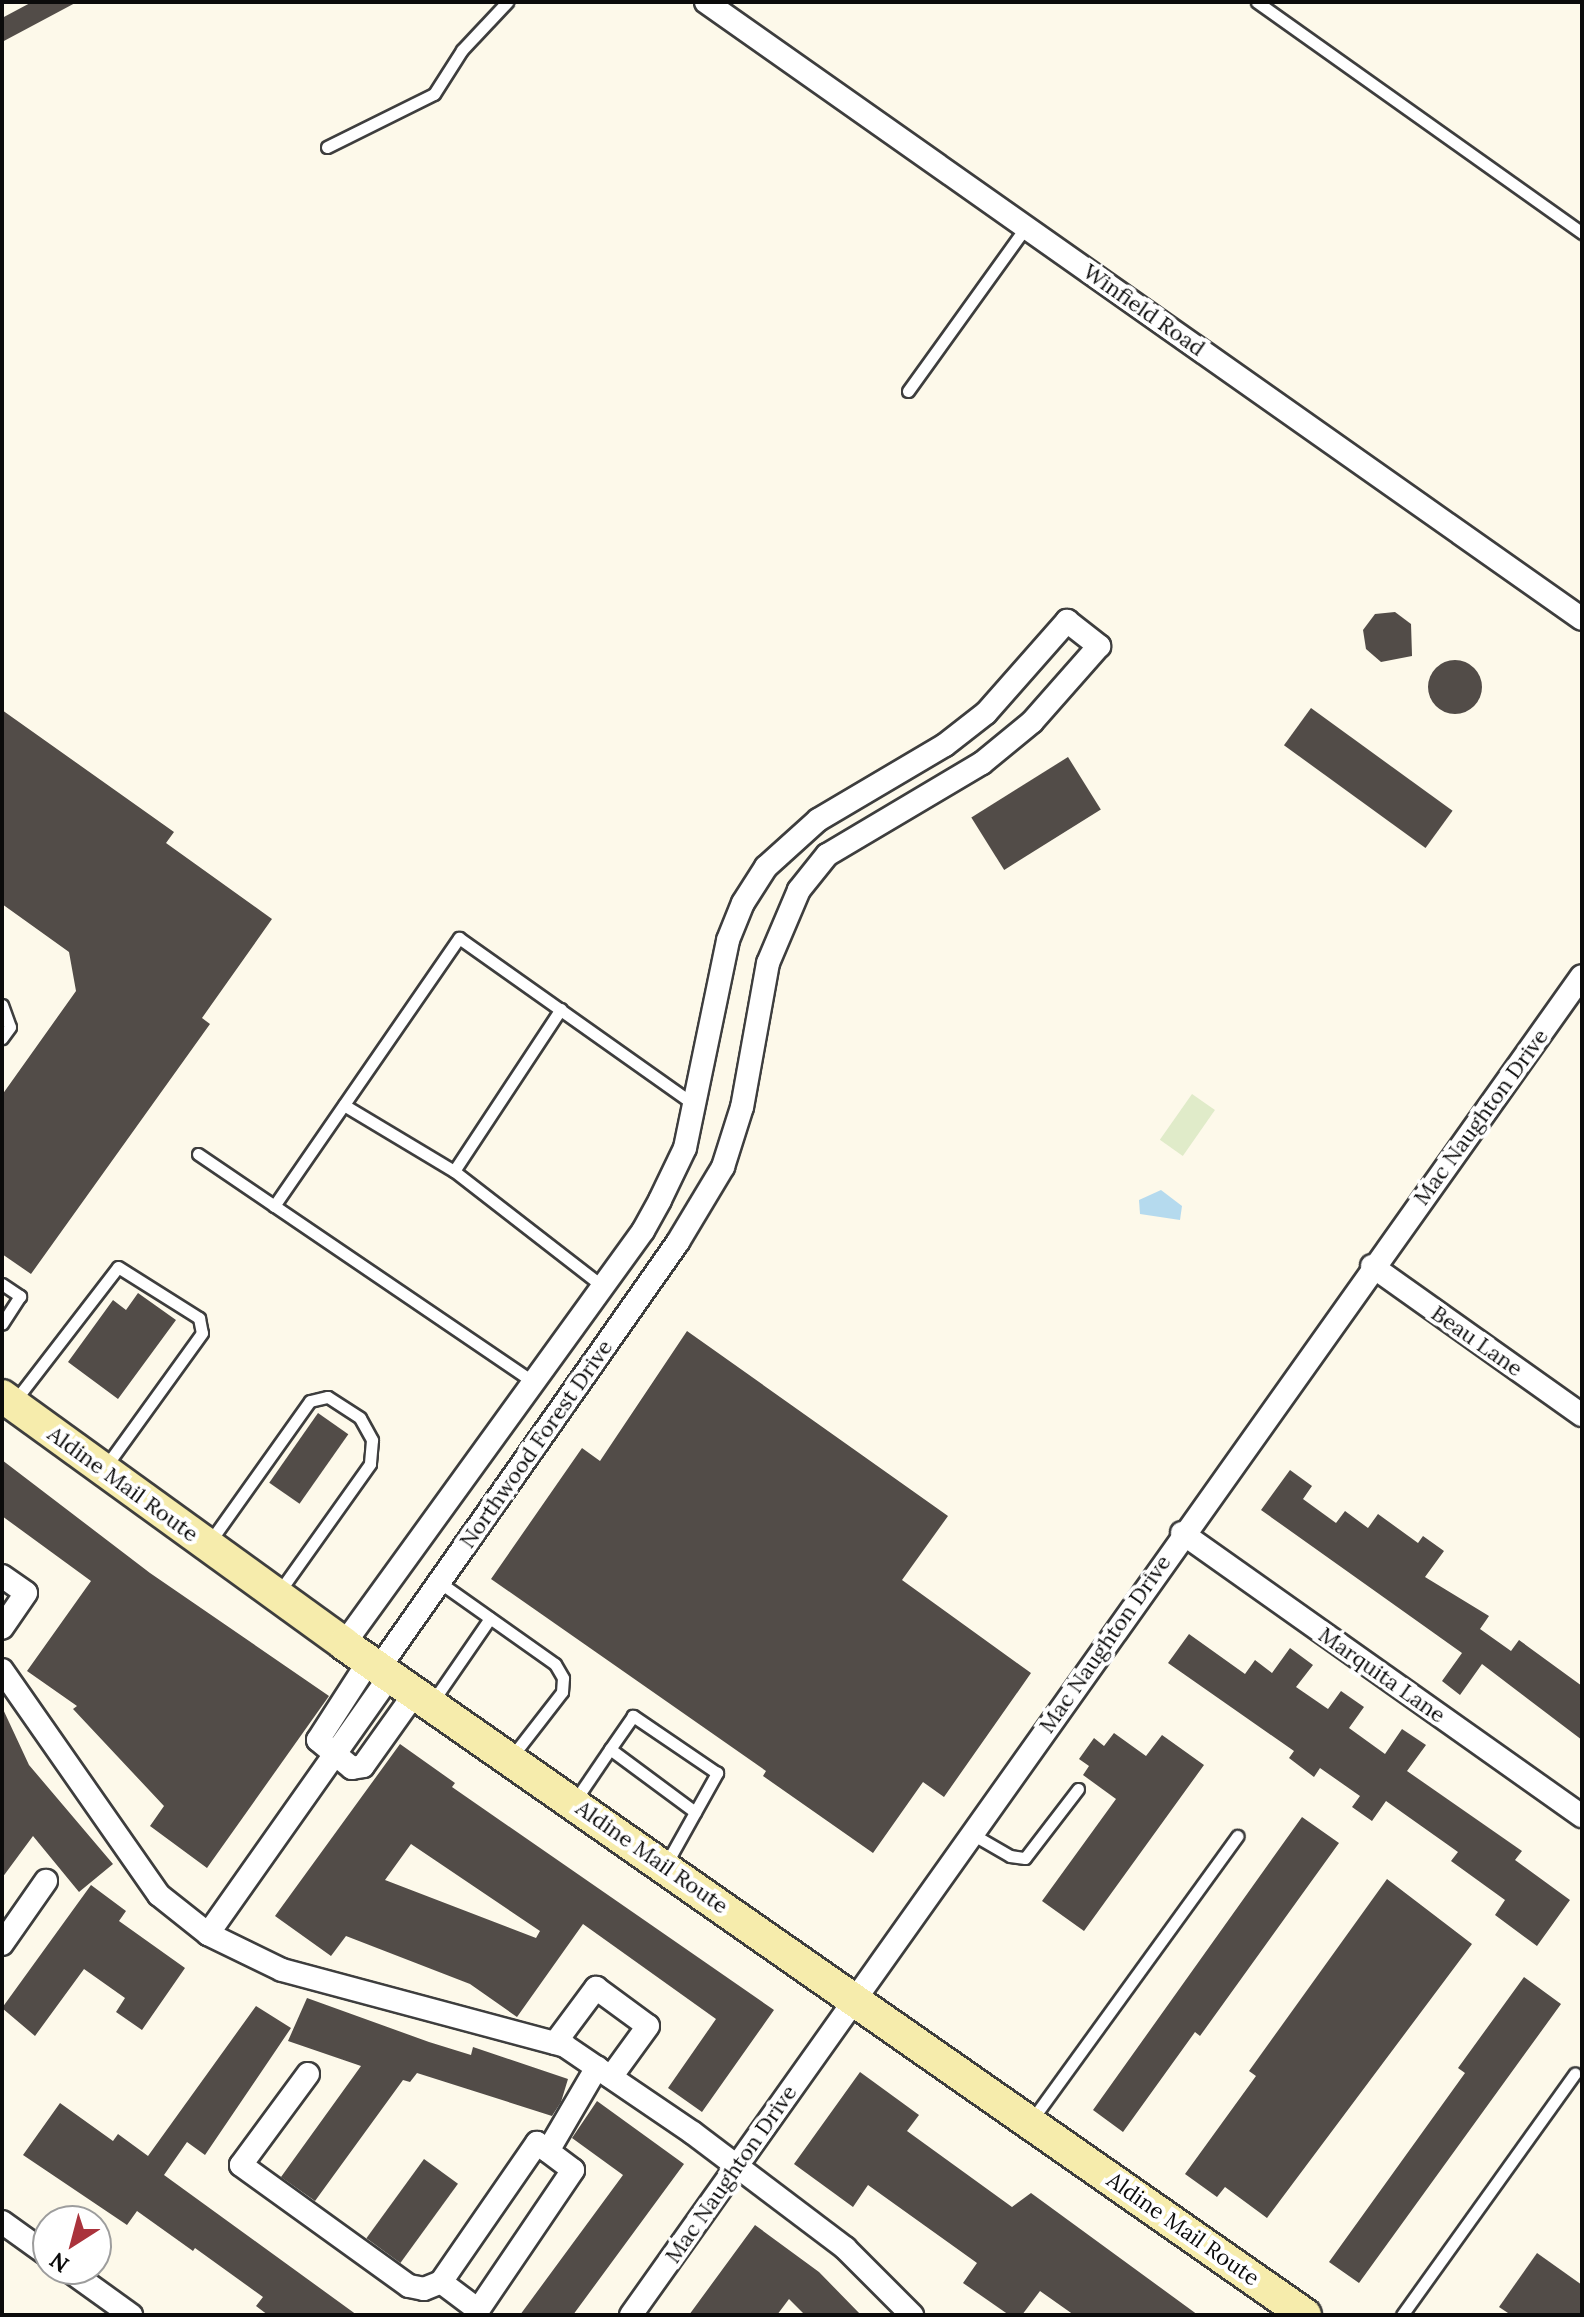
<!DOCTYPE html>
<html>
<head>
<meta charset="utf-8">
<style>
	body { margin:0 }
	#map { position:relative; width:1584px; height:2317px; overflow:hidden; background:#fdf9ea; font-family:Lora,serif }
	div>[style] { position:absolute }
	.pitch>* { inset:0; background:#e0ebc9; transform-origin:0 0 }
	.water>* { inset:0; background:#b5daee }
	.building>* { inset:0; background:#524c48; transform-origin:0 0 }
	.round { border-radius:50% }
	.roads { filter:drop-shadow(2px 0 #3e3e3e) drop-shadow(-2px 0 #3e3e3e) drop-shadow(0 2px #3e3e3e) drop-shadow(0 -2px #3e3e3e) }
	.service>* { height:11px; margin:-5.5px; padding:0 5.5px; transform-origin:5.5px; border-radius:5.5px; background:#fff }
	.minor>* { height:22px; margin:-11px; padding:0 11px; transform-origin:11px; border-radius:11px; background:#fff }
	.secondary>* { height:32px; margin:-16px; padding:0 16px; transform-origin:16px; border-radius:16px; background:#f6ecac }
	span { translate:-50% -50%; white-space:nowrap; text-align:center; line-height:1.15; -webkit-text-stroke:8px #fff; paint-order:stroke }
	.street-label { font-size:22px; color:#0b0b0b }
	.frame { position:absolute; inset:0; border:4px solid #0b0b0b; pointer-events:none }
	.north { position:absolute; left:32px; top:2205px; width:80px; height:80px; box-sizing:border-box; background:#fff; border:2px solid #9d9d9d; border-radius:50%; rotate:216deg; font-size:22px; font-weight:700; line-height:32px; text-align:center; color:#0b0b0b }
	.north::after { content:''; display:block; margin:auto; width:28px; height:36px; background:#aa333c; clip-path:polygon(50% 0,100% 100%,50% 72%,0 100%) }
</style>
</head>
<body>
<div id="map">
	<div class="pitch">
		<i style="left:1192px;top:1094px;width:28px;height:56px;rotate:35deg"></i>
	</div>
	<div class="water">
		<i style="clip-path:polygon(1161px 1190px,1182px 1206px,1180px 1220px,1140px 1214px,1139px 1200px)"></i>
	</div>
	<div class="building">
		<i style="clip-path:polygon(32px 2px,77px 2px,2px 42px,2px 18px)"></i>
		<i style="clip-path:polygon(1395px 612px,1411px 624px,1412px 656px,1381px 662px,1366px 649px,1363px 630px,1375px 614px)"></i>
		<i class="round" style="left:1428px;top:660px;width:54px;height:54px"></i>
		<i style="left:1311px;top:708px;width:175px;height:46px;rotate:36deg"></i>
		<i style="clip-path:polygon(2px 710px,174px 832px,166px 843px,272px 919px,202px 1018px,210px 1024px,31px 1274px,2px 1254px,2px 1095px,76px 991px,69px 952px,2px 904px)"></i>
		<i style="left:1068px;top:757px;width:62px;height:114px;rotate:58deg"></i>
		<i style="clip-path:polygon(138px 1293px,176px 1320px,118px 1399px,68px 1362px,113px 1300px,126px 1310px)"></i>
		<i style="clip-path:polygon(687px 1331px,948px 1516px,902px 1580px,1031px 1673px,944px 1797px,923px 1782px,873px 1853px,763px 1776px,766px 1771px,491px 1579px,582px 1448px,600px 1461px)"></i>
		<i style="left:318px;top:1413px;width:37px;height:85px;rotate:35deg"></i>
		<i style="clip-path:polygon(2px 1460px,150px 1573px,329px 1696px,207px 1868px,150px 1826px,164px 1806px,73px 1709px,77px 1706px,27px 1671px,91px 1581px,2px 1516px)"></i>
		<i style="clip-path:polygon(1290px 1470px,1312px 1486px,1303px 1499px,1336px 1523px,1345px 1511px,1368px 1528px,1378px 1514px,1418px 1543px,1423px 1536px,1444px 1551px,1425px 1577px,1489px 1616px,1480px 1629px,1511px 1651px,1519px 1640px,1582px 1686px,1582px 1740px,1482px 1664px,1460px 1695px,1442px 1681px,1462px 1653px,1261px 1510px)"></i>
		<i style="clip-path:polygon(1189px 1634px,1245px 1674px,1255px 1660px,1272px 1673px,1290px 1648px,1313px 1665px,1296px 1687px,1328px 1709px,1341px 1691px,1364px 1707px,1349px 1728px,1385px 1754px,1402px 1729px,1426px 1745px,1407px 1771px,1522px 1851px,1515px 1860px,1570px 1900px,1537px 1946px,1495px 1915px,1505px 1900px,1451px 1861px,1458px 1852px,1386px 1801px,1372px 1821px,1352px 1807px,1360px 1796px,1320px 1768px,1314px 1777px,1289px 1758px,1294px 1751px,1168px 1663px)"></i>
		<i style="clip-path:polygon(2px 1707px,29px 1765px,113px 1864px,79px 1892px,33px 1836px,2px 1878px)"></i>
		<i style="clip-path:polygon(1114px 1733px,1146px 1756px,1162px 1735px,1204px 1765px,1084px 1931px,1042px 1901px,1116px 1799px,1083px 1775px,1089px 1766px,1079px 1759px,1094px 1738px,1104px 1746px)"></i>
		<i style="clip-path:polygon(evenodd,400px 1744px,455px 1783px,452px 1787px,774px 2010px,702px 2112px,668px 2088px,716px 2019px,583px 1924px,517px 2017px,470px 1984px,346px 1936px,331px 1956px,275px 1916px,400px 1744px,411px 1844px,540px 1931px,536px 1938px,385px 1880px,411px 1844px)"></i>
		<i style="clip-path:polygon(1302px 1817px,1339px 1843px,1200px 2036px,1195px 2032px,1123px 2132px,1093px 2110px)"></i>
		<i style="clip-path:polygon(1387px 1879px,1472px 1944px,1267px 2218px,1225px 2187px,1217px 2197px,1185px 2174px,1256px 2076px,1249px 2071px)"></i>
		<i style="clip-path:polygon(91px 1885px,126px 1911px,119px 1921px,185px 1968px,142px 2030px,116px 2012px,125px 1998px,84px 1969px,35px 2036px,2px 2008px)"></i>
		<i style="clip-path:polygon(1524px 1977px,1561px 2004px,1359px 2283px,1329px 2262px,1465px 2073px,1458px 2068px)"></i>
		<i style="clip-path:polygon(307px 1998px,429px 2042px,471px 2055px,473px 2047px,568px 2079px,561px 2102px,552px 2116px,417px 2073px,410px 2082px,403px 2080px,315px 2201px,281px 2177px,361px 2066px,288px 2041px)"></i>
		<i style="clip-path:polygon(256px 2006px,291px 2028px,205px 2155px,187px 2142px,164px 2175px,357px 2315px,268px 2315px,256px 2306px,263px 2297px,195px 2248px,193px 2251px,137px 2211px,127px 2225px,23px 2155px,60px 2103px,113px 2141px,118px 2134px,148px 2156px)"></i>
		<i style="clip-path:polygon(860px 2072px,919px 2115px,907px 2131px,1012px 2207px,1031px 2193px,1198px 2315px,1074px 2315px,1040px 2291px,1022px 2315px,1009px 2315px,963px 2283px,977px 2263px,868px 2185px,853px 2207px,794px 2164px)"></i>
		<i style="clip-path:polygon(597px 2101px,684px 2164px,573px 2315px,520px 2315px,623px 2175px,572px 2138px)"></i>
		<i style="left:424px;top:2159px;width:42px;height:98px;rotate:36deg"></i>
		<i style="clip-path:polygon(755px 2225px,819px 2272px,861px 2315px,805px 2315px,789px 2299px,777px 2315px,689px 2315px)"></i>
		<i style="clip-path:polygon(1537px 2253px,1582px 2285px,1582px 2315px,1511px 2315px,1499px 2307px)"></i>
	</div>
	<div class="roads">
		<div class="service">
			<i style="left:1257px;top:2px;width:399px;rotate:35.4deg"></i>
			<i style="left:327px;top:147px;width:119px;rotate:-26.4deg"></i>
			<i style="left:434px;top:94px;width:52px;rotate:-57.5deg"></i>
			<i style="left:462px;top:50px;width:66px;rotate:-46.8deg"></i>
			<i style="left:908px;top:391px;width:202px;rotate:-54.3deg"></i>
			<i style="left:2px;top:1005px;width:23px;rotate:70deg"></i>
			<i style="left:10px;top:1027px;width:14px;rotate:126deg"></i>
			<i style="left:344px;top:1105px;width:128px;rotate:31deg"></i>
			<i style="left:454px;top:1171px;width:187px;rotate:37.8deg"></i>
			<i style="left:198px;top:1154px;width:404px;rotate:34.2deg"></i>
			<i style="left:454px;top:1171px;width:194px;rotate:-56.6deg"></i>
			<i style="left:274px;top:1206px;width:326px;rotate:-55.4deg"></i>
			<i style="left:459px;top:938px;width:289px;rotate:35.3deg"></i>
			<i style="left:2px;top:1284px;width:22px;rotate:34deg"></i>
			<i style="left:20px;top:1296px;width:33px;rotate:123deg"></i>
			<i style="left:14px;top:1402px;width:170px;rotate:-52.4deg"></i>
			<i style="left:118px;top:1267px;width:96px;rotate:32.2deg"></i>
			<i style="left:199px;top:1318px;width:15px;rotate:79deg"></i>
			<i style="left:202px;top:1333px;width:164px;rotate:125.8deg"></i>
			<i style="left:209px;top:1543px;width:174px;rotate:-54.6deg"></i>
			<i style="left:310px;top:1401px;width:18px;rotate:-13deg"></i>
			<i style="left:328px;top:1397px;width:38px;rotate:33deg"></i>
			<i style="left:360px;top:1418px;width:25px;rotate:61deg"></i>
			<i style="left:372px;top:1440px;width:24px;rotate:95deg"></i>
			<i style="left:370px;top:1464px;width:157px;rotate:125.4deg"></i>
			<i style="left:439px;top:1582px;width:142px;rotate:35.3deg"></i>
			<i style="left:555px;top:1664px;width:16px;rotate:60deg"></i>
			<i style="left:563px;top:1678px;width:14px;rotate:94deg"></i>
			<i style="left:562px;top:1692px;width:85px;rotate:127.8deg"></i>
			<i style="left:431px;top:1704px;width:104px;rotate:-55.5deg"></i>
			<i style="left:574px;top:1802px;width:64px;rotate:-55.8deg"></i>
			<i style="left:972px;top:1834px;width:44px;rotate:30.1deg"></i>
			<i style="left:1010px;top:1856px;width:15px;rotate:8deg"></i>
			<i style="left:1025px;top:1858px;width:87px;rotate:-52.5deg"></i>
			<i style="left:665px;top:1866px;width:107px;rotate:-60.8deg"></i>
			<i style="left:717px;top:1773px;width:102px;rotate:-145.8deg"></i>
			<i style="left:633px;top:1716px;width:40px;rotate:124.9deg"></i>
			<i style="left:610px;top:1749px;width:106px;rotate:36.5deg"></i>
			<i style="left:1031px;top:2121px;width:352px;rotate:-54.1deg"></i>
			<i style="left:1402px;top:2315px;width:297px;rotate:-54.4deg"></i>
		</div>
		<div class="minor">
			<i style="left:706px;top:2px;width:1071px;rotate:35.16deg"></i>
			<i style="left:1372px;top:1266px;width:257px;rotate:35.4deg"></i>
			<i style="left:1182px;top:1533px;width:490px;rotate:35.3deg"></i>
			<i style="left:2px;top:1576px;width:29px;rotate:35deg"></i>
			<i style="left:26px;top:1593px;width:42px;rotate:124.4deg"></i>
			<i style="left:344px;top:1644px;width:510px;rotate:-54.1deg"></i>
			<i style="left:643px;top:1231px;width:35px;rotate:-61deg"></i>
			<i style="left:660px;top:1200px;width:58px;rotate:-64.3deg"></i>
			<i style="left:685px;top:1148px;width:212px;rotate:-78.3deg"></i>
			<i style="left:728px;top:940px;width:40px;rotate:-68deg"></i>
			<i style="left:743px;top:903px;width:43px;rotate:-57.4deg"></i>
			<i style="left:766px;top:867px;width:70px;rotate:-42.1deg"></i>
			<i style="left:818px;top:820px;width:147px;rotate:-30.6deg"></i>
			<i style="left:945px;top:745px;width:52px;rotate:-38deg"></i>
			<i style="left:986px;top:713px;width:123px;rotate:-48.6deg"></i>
			<i style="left:1067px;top:621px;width:41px;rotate:38deg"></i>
			<i style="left:1099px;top:646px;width:101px;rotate:131.4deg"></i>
			<i style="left:1032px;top:722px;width:65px;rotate:140.6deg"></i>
			<i style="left:982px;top:763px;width:180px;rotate:149.3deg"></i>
			<i style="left:827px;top:855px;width:45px;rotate:128.7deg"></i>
			<i style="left:799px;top:890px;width:79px;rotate:113deg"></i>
			<i style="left:768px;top:963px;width:146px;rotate:100.2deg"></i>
			<i style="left:742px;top:1107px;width:63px;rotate:107.6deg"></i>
			<i style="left:723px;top:1167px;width:87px;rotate:121deg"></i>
			<i style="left:678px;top:1242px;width:520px;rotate:125.06deg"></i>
			<i style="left:369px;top:1661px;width:94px;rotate:122.8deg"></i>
			<i style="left:318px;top:1740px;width:44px;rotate:39.5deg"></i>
			<i style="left:352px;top:1768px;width:11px;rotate:-10deg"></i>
			<i style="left:363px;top:1766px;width:90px;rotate:-54.5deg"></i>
			<i style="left:2px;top:1670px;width:274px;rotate:55.1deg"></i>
			<i style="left:159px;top:1895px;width:63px;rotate:38.5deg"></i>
			<i style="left:208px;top:1934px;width:82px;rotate:25.9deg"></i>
			<i style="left:282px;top:1970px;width:293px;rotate:15deg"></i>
			<i style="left:565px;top:2046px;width:155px;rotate:34.2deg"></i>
			<i style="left:693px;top:2133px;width:191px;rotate:37.1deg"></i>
			<i style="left:845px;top:2248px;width:95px;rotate:45deg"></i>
			<i style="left:208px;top:1934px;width:316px;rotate:-54.8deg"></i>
			<i style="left:2px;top:1944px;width:77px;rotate:-55.1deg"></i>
			<i style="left:555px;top:2043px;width:69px;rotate:-53.3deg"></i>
			<i style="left:596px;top:1988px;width:64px;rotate:36.2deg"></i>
			<i style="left:648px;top:2026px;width:63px;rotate:126deg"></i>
			<i style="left:308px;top:2074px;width:113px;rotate:126.4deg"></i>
			<i style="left:241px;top:2165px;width:207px;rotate:35.8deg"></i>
			<i style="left:409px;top:2286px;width:15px;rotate:11deg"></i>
			<i style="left:424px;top:2289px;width:18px;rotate:-22deg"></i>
			<i style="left:441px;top:2282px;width:169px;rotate:-55.4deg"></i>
			<i style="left:537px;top:2143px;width:45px;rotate:36.9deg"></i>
			<i style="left:573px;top:2170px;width:175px;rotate:124.1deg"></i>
			<i style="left:548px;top:2151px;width:97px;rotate:-59.7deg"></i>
			<i style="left:2px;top:2222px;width:57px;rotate:35.7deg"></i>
			<i style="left:67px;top:2269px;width:79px;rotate:35.7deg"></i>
			<i style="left:441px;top:2282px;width:45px;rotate:36.9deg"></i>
			<i style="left:631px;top:2315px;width:1642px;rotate:-54.62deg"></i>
		</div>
		<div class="secondary">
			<i style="left:2px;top:1396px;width:422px;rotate:35.9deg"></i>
			<i style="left:344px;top:1644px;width:1172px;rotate:34.92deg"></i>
		</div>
	</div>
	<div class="street-label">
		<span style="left:1144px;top:310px;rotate:35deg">Winfield Road</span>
		<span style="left:1481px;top:1117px;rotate:-54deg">Mac Naughton Drive</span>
		<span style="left:1477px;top:1341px;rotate:35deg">Beau Lane</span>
		<span style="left:536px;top:1444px;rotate:-55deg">Northwood Forest Drive</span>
		<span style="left:123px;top:1484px;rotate:36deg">Aldine Mail Route</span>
		<span style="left:1105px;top:1644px;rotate:-55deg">Mac Naughton Drive</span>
		<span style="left:1382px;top:1675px;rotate:35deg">Marquita Lane</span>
		<span style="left:652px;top:1857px;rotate:35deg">Aldine Mail Route</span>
		<span style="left:731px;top:2174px;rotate:-55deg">Mac Naughton Drive</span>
		<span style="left:1183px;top:2229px;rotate:35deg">Aldine Mail Route</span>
	</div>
	<div class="frame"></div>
	<div class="north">N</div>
</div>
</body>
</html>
